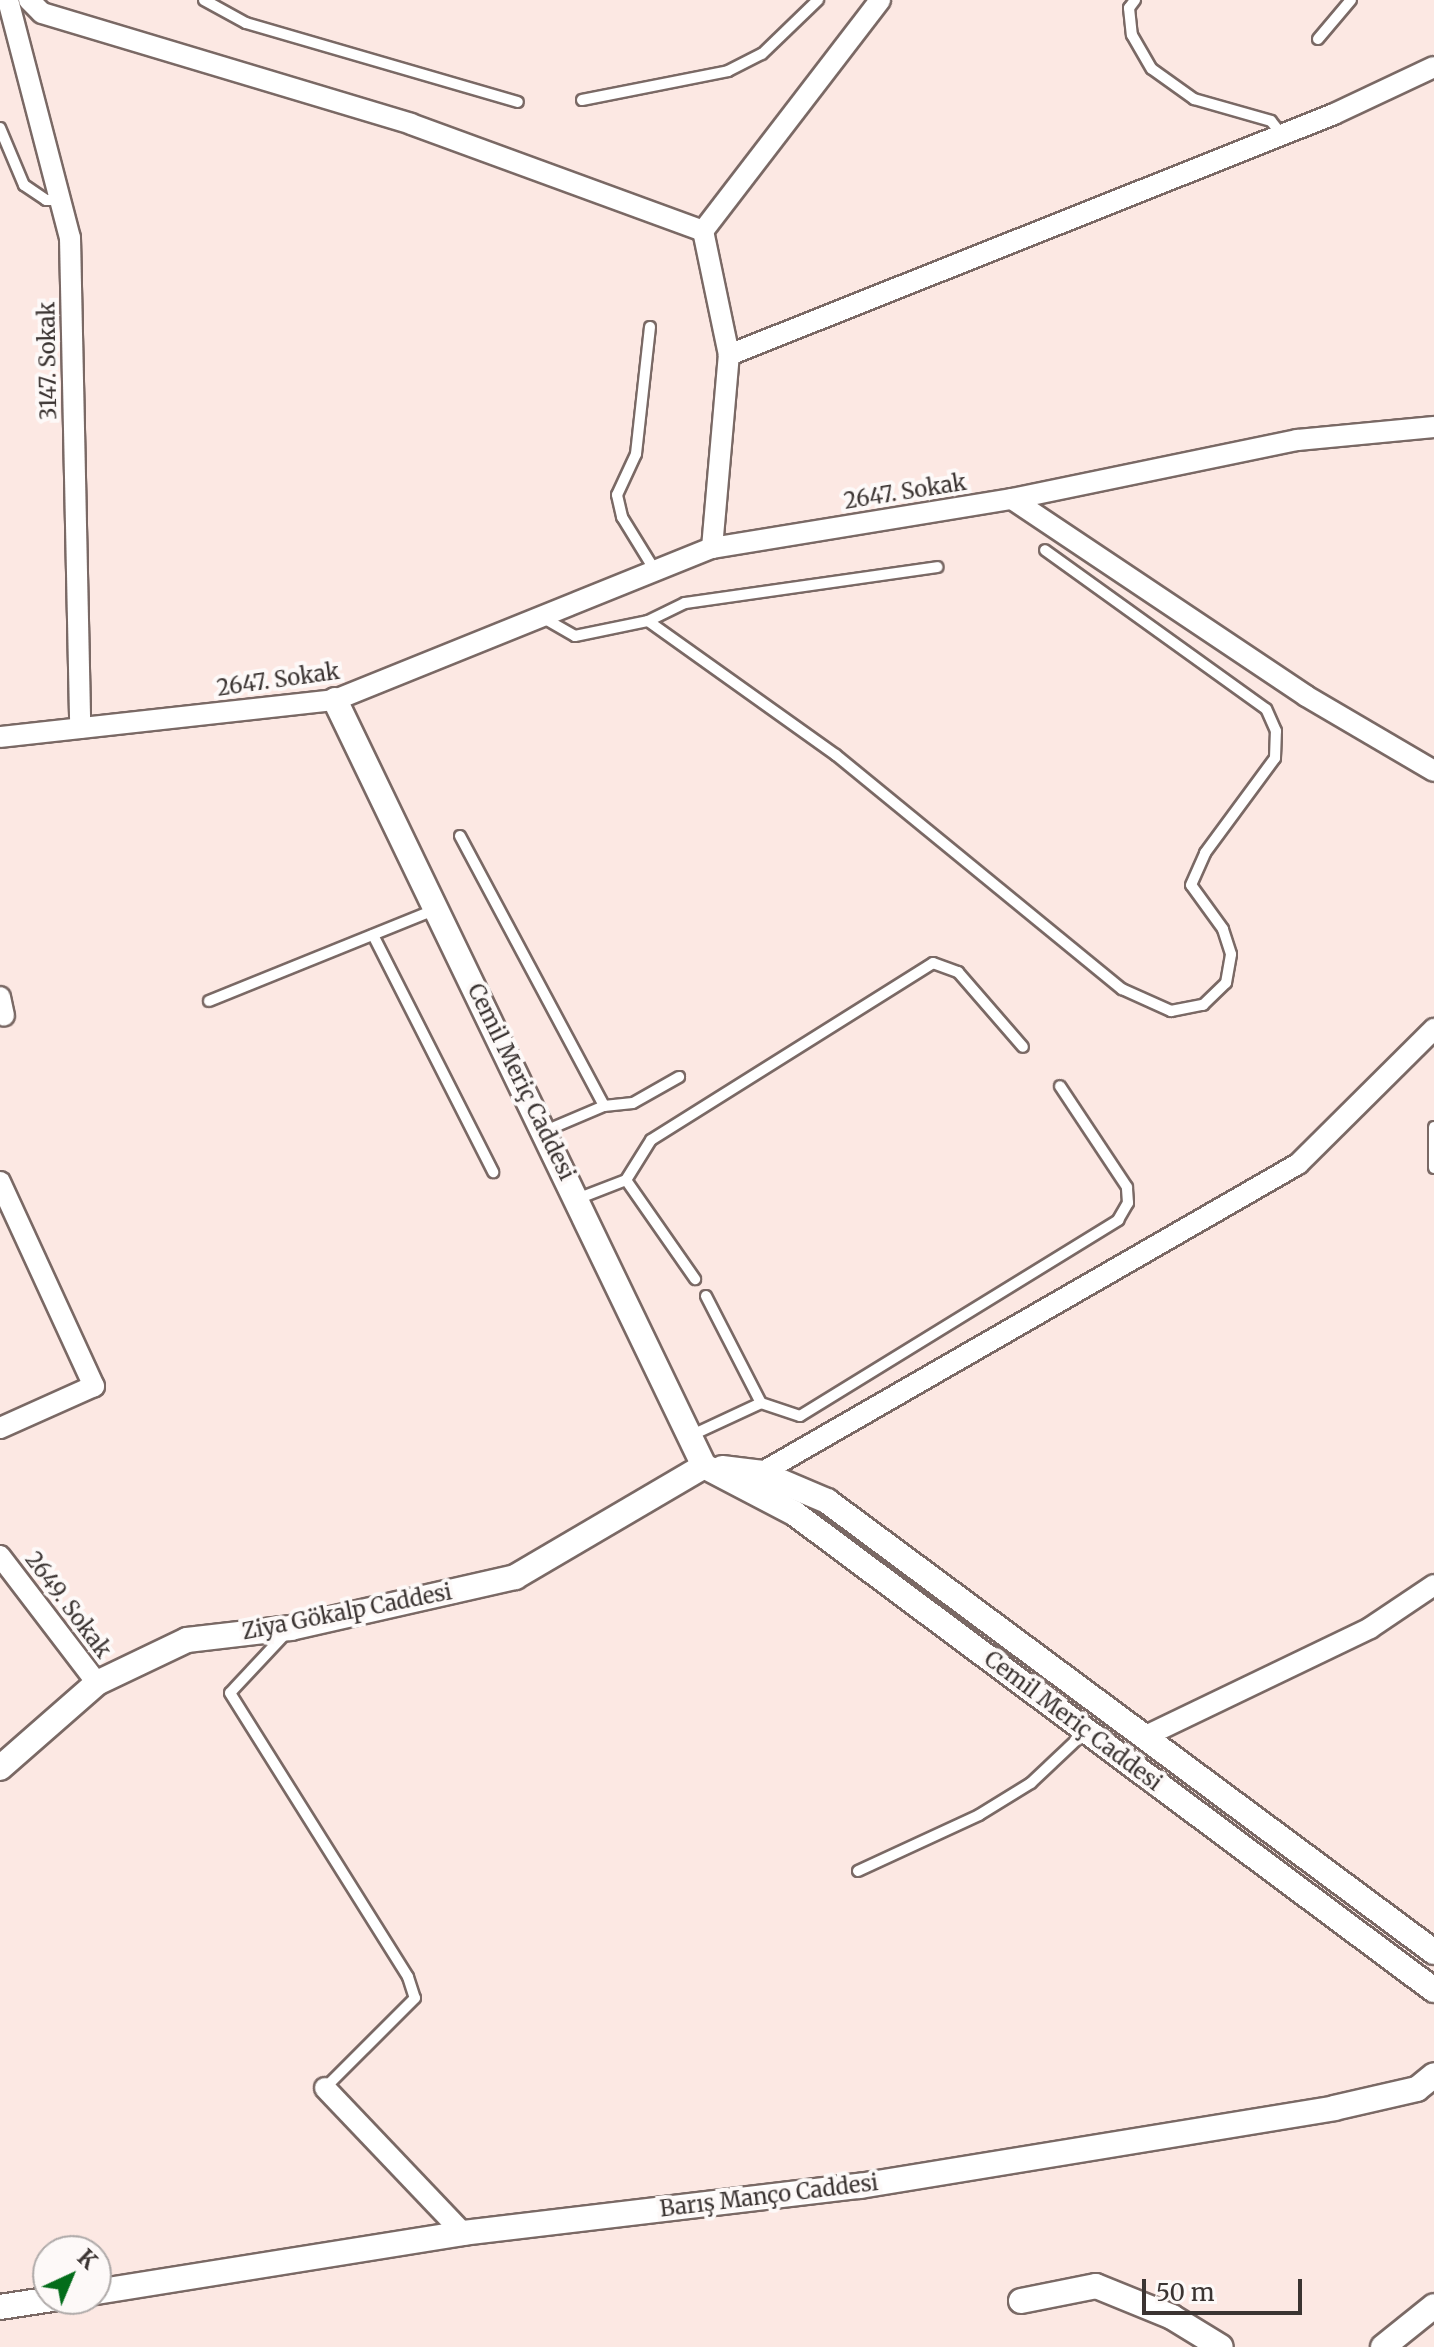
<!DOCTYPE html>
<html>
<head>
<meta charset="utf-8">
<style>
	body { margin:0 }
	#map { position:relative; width:1434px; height:2347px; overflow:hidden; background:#fce8e3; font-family:Merriweather,serif }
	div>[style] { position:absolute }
	.roads { filter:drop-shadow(2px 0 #7a6965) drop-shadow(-2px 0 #7a6965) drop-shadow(0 2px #7a6965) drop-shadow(0 -2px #7a6965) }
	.service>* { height:10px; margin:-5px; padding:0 5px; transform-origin:5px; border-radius:5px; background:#fff }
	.minor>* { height:20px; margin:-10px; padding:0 10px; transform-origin:10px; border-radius:10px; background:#fff }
	.tertiary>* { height:24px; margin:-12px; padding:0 12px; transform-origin:12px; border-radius:12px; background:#fff }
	span { translate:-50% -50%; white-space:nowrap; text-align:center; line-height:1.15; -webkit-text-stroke:8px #fdf9f8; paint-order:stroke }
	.street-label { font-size:22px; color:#3b3432 }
	.north { position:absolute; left:32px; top:2235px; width:80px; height:80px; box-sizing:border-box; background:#fdf9f8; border:2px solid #afaaa9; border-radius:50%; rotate:44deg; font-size:22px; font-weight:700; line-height:32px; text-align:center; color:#3b3432 }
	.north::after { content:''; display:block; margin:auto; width:28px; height:36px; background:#046d1b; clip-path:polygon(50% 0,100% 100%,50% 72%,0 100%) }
	.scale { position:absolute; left:1142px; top:2279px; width:160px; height:36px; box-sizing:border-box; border:4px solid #3b3432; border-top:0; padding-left:10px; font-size:24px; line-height:28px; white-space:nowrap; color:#3b3432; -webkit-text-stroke:6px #fdf9f8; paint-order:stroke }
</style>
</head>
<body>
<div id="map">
	<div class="roads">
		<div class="service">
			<i style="left:204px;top:0;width:48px;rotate:28.7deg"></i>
			<i style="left:246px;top:23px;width:283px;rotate:16.2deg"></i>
			<i style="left:1135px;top:0;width:10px;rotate:127deg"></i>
			<i style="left:1129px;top:8px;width:27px;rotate:84deg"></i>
			<i style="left:1132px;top:35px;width:39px;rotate:60deg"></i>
			<i style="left:1152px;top:69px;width:52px;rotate:35.5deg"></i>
			<i style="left:1194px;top:99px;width:80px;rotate:15.9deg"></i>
			<i style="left:1271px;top:121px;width:18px;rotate:52deg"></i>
			<i style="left:1318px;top:39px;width:51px;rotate:-49.8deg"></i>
			<i style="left:582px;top:100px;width:149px;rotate:-11.2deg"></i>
			<i style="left:728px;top:71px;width:38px;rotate:-27deg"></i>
			<i style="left:762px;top:54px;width:78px;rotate:-44deg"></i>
			<i style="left:0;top:128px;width:62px;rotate:67.2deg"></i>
			<i style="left:24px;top:185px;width:27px;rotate:34deg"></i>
			<i style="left:46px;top:200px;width:14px"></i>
			<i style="left:650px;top:327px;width:128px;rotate:96.3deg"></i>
			<i style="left:636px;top:454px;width:45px;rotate:114.9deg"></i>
			<i style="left:617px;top:495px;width:23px;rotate:77deg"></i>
			<i style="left:622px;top:517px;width:61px;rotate:58.4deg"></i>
			<i style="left:540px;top:616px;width:40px;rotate:29.7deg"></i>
			<i style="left:575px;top:636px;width:75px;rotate:-11.6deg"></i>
			<i style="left:648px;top:621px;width:231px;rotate:35.5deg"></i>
			<i style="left:836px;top:755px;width:370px;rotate:39.3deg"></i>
			<i style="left:1122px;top:989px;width:54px;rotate:24.2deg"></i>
			<i style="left:1171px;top:1011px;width:33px;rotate:-11deg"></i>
			<i style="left:1203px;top:1005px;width:32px;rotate:-44deg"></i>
			<i style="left:1226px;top:983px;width:29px;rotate:-80deg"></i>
			<i style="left:1231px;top:954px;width:26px;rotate:-108deg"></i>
			<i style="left:1223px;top:929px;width:54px;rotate:-126deg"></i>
			<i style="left:1191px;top:885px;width:35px;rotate:-66deg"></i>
			<i style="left:1205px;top:853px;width:118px;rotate:-53.6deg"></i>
			<i style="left:1275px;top:758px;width:27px;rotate:-88deg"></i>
			<i style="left:1276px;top:731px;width:24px;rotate:-114deg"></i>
			<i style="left:1266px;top:709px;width:272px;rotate:-144.3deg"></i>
			<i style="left:648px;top:621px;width:41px;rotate:-25.9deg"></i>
			<i style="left:685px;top:603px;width:255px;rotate:-8.1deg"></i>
			<i style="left:460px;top:836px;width:306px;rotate:61.9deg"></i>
			<i style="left:373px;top:935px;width:266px;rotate:63.1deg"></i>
			<i style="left:209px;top:1001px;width:246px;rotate:-22deg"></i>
			<i style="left:1434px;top:1127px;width:41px;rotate:90deg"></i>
			<i style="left:545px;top:1131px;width:64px;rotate:-23deg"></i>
			<i style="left:604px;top:1106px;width:29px;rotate:-6deg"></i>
			<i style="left:633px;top:1103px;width:53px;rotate:-29.5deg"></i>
			<i style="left:626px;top:1180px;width:47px;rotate:-58deg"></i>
			<i style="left:651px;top:1140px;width:333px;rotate:-32.1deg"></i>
			<i style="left:933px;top:963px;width:27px;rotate:20deg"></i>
			<i style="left:958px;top:972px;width:99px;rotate:49.1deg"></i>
			<i style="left:577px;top:1199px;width:53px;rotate:-21.2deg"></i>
			<i style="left:626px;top:1180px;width:121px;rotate:55.1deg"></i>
			<i style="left:706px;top:1296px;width:120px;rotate:62.8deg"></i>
			<i style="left:761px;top:1403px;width:41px;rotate:18.4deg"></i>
			<i style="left:800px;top:1416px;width:374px;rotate:-31.6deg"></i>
			<i style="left:1118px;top:1220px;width:20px;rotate:-60deg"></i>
			<i style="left:1128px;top:1203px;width:16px;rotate:-94deg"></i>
			<i style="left:1127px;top:1187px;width:121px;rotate:-123.6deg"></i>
			<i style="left:690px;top:1436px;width:78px;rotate:-24.9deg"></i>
			<i style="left:287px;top:1632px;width:83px;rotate:133.1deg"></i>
			<i style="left:230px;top:1693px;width:335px;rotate:57.9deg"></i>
			<i style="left:408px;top:1977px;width:22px;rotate:72deg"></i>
			<i style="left:415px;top:1998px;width:127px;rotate:135deg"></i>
			<i style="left:858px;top:1871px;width:133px;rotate:-24.8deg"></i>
			<i style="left:979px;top:1815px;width:61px;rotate:-31.6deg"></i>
			<i style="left:1031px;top:1783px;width:76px;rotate:-43.4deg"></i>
		</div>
		<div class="minor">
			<i style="left:8px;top:0;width:246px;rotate:75.4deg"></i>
			<i style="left:70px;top:238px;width:490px;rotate:88.8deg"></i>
			<i style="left:29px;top:0;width:18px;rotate:45deg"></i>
			<i style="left:42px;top:13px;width:385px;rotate:16.7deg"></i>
			<i style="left:411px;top:124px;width:311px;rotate:20.1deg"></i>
			<i style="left:729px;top:355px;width:651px;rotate:-21.72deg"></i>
			<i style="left:1334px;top:114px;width:110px;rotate:-25.2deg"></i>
			<i style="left:1012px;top:499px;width:354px;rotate:33.8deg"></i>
			<i style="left:1306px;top:696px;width:148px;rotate:30.4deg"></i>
			<i style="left:712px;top:548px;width:194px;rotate:-85deg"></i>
			<i style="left:729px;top:355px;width:127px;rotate:-101.8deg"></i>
			<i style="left:703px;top:231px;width:291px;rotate:-52.5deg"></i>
			<i style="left:0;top:737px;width:337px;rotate:-6.3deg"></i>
			<i style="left:335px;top:700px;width:406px;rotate:-22deg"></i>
			<i style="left:712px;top:548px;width:304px;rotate:-9.3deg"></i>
			<i style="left:1012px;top:499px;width:291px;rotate:-11.7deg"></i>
			<i style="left:1297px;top:440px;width:138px;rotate:-5.4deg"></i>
			<i style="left:0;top:997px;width:19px;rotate:78deg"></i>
			<i style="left:0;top:1182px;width:225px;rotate:65.3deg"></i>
			<i style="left:94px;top:1386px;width:103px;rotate:155.9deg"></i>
			<i style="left:761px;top:1473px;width:620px;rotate:-29.92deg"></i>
			<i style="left:1298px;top:1164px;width:192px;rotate:-44.8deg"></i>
			<i style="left:0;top:1556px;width:160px;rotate:52.6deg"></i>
			<i style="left:1146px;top:1736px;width:249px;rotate:-25.7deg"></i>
			<i style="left:1370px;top:1628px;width:77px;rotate:-33.9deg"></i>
			<i style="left:325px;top:2088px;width:200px;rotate:46.4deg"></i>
		</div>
		<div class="tertiary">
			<i style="left:335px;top:700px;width:850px;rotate:64.28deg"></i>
			<i style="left:704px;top:1466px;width:102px;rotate:27.6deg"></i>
			<i style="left:794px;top:1513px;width:798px;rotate:36.7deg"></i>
			<i style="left:722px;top:1468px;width:39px;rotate:7deg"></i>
			<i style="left:761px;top:1473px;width:72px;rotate:23deg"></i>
			<i style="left:827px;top:1501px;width:756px;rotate:36.61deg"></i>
			<i style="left:0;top:1768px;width:129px;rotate:-41.2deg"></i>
			<i style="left:97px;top:1683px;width:100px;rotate:-25.5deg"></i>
			<i style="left:187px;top:1640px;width:105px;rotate:-6.6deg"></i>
			<i style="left:291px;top:1628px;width:230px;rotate:-12.8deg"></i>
			<i style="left:515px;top:1577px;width:219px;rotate:-30.4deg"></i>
			<i style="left:96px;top:2292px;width:372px;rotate:-9.1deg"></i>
			<i style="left:463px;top:2233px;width:400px;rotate:-6.8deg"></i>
			<i style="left:860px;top:2186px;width:480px;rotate:-9.3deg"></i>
			<i style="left:1334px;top:2108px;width:85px;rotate:-12.9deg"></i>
			<i style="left:1417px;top:2089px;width:22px;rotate:-39deg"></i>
			<i style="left:1021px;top:2301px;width:76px;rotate:-11.3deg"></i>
			<i style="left:1096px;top:2286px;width:82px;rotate:22.2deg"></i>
			<i style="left:1172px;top:2317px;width:57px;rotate:31.5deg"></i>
			<i style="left:0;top:2307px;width:53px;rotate:-8.7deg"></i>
			<i style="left:1383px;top:2347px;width:65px;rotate:-38.8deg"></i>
		</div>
	</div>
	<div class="street-label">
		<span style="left:48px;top:361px;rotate:-91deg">3147. Sokak</span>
		<span style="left:905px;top:492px;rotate:-9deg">2647. Sokak</span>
		<span style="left:278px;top:680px;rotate:-8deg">2647. Sokak</span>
		<span style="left:521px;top:1082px;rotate:64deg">Cemil Meriç Caddesi</span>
		<span style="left:68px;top:1605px;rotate:53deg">2649. Sokak</span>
		<span style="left:347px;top:1612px;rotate:-11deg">Ziya Gökalp Caddesi</span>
		<span style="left:1073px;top:1721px;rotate:37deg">Cemil Meriç Caddesi</span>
		<span style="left:769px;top:2196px;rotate:-7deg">Barış Manço Caddesi</span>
	</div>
	<div class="north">K</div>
	<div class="scale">50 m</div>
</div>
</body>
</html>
